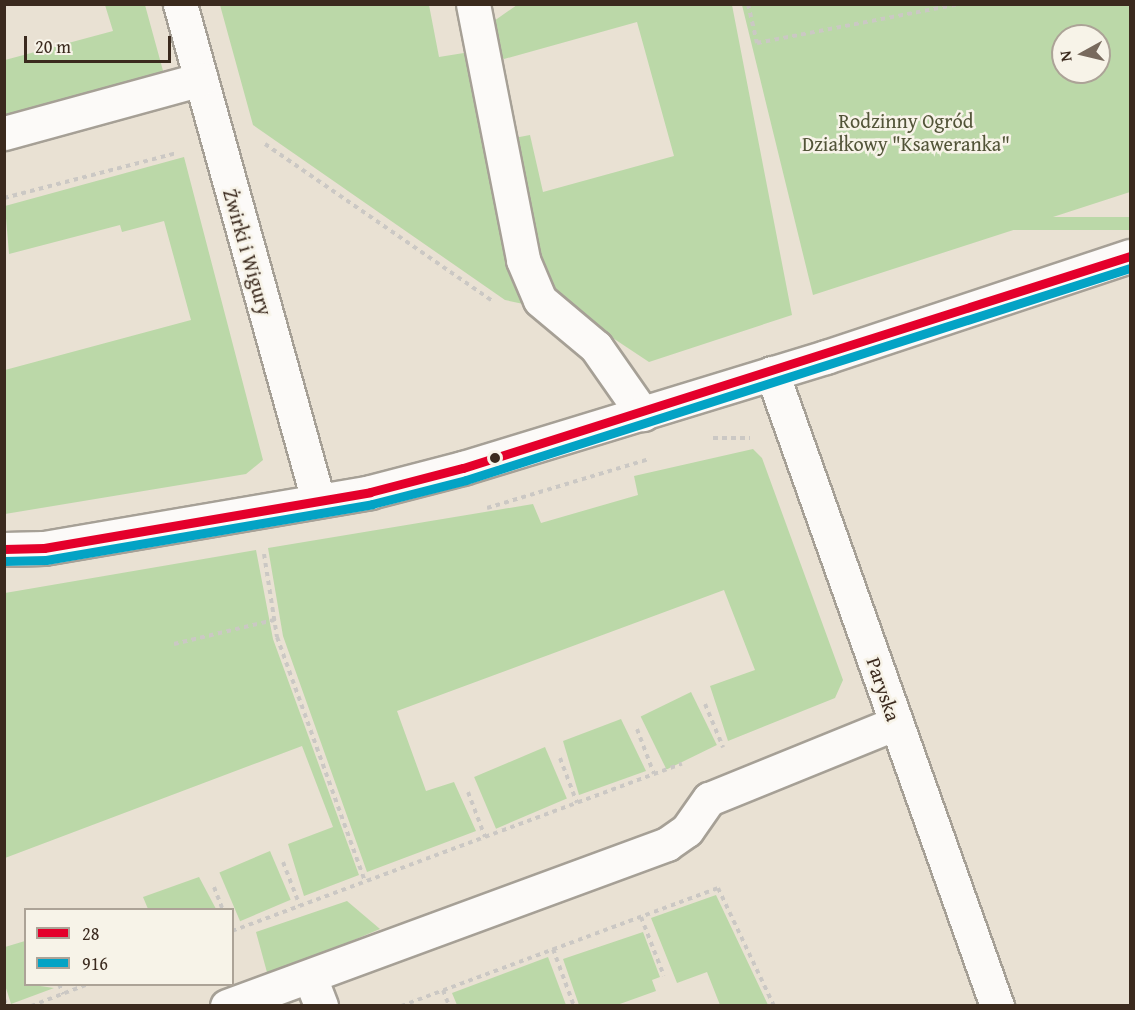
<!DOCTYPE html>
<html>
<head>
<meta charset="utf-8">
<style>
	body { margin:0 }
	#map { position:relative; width:1135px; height:1010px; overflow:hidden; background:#e9e1d3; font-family:"Gentium Book Plus",serif }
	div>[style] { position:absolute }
	.green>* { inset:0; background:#bbd8a8; transform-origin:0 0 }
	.path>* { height:4px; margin-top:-2px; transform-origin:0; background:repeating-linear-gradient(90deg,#cbc8c4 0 4.5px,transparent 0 9px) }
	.roads { filter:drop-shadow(2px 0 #a6a096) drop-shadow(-2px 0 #a6a096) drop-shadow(0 2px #a6a096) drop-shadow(0 -2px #a6a096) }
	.minor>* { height:33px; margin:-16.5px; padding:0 16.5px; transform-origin:16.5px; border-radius:16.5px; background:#fcfaf8 }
	.bus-1>* { height:9px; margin:-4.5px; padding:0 4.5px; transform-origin:4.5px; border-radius:4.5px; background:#e4002b }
	.bus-2>* { height:9px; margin:-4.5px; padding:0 4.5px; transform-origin:4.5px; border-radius:4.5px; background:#03a3c5 }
	.dots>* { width:16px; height:16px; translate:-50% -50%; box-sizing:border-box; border:3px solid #f7f3e8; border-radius:50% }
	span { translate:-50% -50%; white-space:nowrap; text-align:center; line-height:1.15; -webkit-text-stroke:5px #f7f3e8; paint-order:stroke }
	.park-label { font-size:20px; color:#525438 }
	.street-label { font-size:20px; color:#3b2a1e }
	.frame { position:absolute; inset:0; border:6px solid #3b2a1e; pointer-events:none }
	.legend { position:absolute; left:24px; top:908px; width:210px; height:78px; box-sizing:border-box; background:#f7f3e8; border:2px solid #aca397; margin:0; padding:8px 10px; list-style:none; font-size:18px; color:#3b2a1e }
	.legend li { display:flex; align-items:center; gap:12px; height:30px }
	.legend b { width:30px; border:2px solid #aca397 }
	.north { position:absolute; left:1051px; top:24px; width:60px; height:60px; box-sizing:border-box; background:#f7f3e8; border:2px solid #aca397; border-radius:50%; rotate:262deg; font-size:16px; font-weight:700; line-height:24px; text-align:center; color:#3b2a1e }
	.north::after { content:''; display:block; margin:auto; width:21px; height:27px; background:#786a5d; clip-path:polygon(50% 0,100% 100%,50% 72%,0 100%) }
	.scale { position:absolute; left:24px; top:36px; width:147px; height:27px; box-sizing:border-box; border:3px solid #3b2a1e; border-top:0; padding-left:8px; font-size:18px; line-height:21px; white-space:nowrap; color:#3b2a1e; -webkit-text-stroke:4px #f7f3e8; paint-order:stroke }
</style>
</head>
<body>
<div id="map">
	<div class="green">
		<i style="clip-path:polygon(105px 5px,145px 5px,165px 78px,5px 118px,5px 60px,113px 31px)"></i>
		<i style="clip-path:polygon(220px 5px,429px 5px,439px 57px,470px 52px,528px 305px,505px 300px,253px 125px)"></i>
		<i style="clip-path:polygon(517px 5px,732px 5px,792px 315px,649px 362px,560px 303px,540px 265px,509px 139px,530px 135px,543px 192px,674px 156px,637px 22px,504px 59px,495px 50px,494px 21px)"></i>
		<i style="clip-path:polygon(evenodd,742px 5px,1130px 5px,1130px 192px,813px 295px,742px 5px,1063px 36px,1099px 36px,1099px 72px,1063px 72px,1063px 36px)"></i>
		<i style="clip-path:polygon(184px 157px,263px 460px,246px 474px,5px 514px,5px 370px,191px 320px,164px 221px,122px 232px,120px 225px,9px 254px,5px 206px)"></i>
		<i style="left:1130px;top:217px;width:13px;height:300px;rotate:90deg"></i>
		<i style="clip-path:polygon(753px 449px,762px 458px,843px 680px,835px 698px,728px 741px,710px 686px,755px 670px,724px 590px,397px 711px,426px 791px,454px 782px,476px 831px,367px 872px,283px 636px,268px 548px,533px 504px,541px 523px,638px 495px,634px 476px)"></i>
		<i style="clip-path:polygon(256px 550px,273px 639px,359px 875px,304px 896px,288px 844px,333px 827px,302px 746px,5px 858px,5px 593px)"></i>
		<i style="left:691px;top:692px;width:59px;height:56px;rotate:64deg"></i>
		<i style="clip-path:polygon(621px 719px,646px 771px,579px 795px,563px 741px)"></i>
		<i style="left:545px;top:747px;width:56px;height:77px;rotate:67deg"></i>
		<i style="left:270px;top:851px;width:53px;height:55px;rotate:67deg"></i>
		<i style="clip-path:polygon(199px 877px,216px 909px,148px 909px,143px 897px)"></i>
		<i style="clip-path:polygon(716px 895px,768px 1005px,720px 1005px,707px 972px,677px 983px,651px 918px)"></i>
		<i style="clip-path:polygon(347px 901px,380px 929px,268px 976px,256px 932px)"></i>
		<i style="clip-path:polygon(643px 932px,660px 977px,652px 980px,656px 991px,617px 1005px,579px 1005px,563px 959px)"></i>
		<i style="clip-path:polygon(25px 941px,26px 984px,54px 988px,11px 1004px,5px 985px,5px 947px)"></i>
		<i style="clip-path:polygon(548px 957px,566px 1005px,457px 1005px,452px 993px)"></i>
	</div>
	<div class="path">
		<i style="left:748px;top:4px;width:40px;rotate:77deg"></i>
		<i style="left:757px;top:43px;width:207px;rotate:-10.9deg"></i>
		<i style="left:265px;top:144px;width:277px;rotate:34.6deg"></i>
		<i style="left:4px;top:198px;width:179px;rotate:-14.6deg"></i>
		<i style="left:713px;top:438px;width:37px"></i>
		<i style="left:487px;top:508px;width:169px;rotate:-16.8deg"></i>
		<i style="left:264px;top:554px;width:84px;rotate:81.1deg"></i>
		<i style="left:277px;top:637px;width:260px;rotate:70.2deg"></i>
		<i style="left:174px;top:644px;width:103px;rotate:-13.5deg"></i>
		<i style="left:705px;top:704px;width:47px;rotate:67.3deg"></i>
		<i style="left:637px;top:729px;width:48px;rotate:69.3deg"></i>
		<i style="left:560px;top:758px;width:48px;rotate:69.3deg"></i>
		<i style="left:468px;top:792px;width:48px;rotate:69.3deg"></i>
		<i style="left:283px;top:862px;width:47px;rotate:68.9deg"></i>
		<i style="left:214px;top:887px;width:25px;rotate:69deg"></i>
		<i style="left:641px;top:917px;width:63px;rotate:68.7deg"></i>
		<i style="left:232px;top:931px;width:480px;rotate:-20.4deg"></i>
		<i style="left:553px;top:949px;width:61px;rotate:69.8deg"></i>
		<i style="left:59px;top:984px;width:11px;rotate:68deg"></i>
		<i style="left:443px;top:990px;width:17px;rotate:69deg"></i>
		<i style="left:4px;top:999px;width:8px;rotate:67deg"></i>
		<i style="left:31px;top:1006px;width:61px;rotate:-21.1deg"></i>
		<i style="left:401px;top:1006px;width:338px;rotate:-20.4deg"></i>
		<i style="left:718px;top:888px;width:131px;rotate:64.6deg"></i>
	</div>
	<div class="roads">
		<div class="minor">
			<i style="left:180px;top:4px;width:515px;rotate:74.45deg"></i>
			<i style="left:473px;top:4px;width:261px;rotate:78.9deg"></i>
			<i style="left:523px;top:260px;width:43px;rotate:67deg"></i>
			<i style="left:540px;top:300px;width:73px;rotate:40deg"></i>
			<i style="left:596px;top:347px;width:82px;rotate:55deg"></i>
			<i style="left:4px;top:133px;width:204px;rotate:-15.3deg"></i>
			<i style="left:772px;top:373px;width:672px;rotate:70.43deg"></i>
			<i style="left:4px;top:549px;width:40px;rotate:-1.4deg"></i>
			<i style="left:44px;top:548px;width:331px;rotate:-9.7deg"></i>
			<i style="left:370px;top:492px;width:96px;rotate:-14.5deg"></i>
			<i style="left:463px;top:468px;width:380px;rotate:-17deg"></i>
			<i style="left:826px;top:357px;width:320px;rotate:-18.4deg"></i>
			<i style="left:310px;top:977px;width:31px;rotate:69deg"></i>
			<i style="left:227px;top:1006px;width:469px;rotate:-20.2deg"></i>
			<i style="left:667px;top:844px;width:24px;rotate:-35deg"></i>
			<i style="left:687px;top:830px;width:38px;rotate:-55deg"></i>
			<i style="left:709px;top:799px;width:202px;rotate:-22.1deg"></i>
		</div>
	</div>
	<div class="bus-1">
		<i style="left:4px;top:549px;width:40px;rotate:-1.4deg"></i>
		<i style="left:44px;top:548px;width:331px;rotate:-9.7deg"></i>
		<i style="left:370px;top:492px;width:96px;rotate:-14.5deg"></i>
		<i style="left:463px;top:468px;width:700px;rotate:-17.63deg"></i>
	</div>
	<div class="bus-2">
		<i style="left:4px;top:561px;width:42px;rotate:-1.4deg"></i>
		<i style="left:46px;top:560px;width:331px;rotate:-9.7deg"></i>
		<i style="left:372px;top:504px;width:97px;rotate:-14.3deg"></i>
		<i style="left:466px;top:480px;width:697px;rotate:-17.71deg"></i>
	</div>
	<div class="dots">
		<i style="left:495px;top:458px;background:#3b2a1e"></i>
	</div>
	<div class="park-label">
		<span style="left:906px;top:132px">Rodzinny Ogród<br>Działkowy "Ksaweranka"</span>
	</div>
	<div class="street-label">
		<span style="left:248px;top:252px;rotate:74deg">Żwirki i Wigury</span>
		<span style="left:884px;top:689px;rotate:71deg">Paryska</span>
	</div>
	<div class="frame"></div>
	<ul class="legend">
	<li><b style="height:8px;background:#e4002b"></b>28</li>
	<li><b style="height:8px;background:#03a3c5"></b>916</li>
	</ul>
	<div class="north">N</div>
	<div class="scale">20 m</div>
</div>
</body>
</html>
